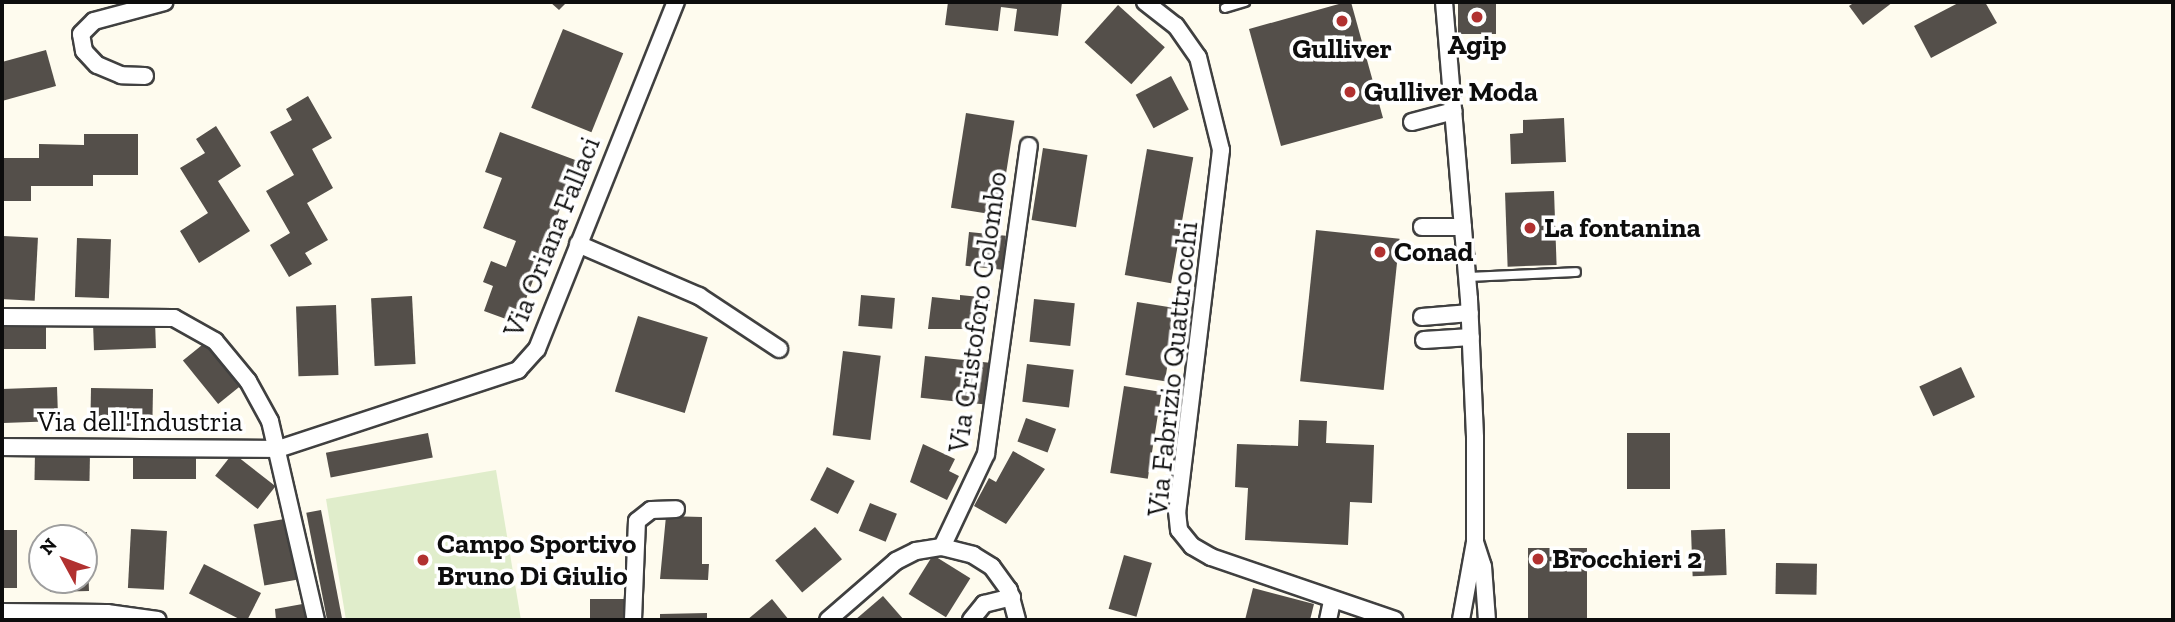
<!DOCTYPE html>
<html>
<head>
<meta charset="utf-8">
<style>
	body { margin:0 }
	#map { position:relative; width:2175px; height:622px; overflow:hidden; background:#fefbee; font-family:"Zilla Slab",serif }
	div>[style] { position:absolute }
	.pitch>* { inset:0; background:#e0edcb }
	.building>* { inset:0; background:#544f4a; transform-origin:0 0 }
	.roads { filter:drop-shadow(2px 0 #404040) drop-shadow(-2px 0 #404040) drop-shadow(0 2px #404040) drop-shadow(0 -2px #404040) }
	.lane>* { height:8px; margin:-4px; padding:0 4px; transform-origin:4px; border-radius:4px; background:#fff }
	.street>* { height:16px; margin:-8px; padding:0 8px; transform-origin:8px; border-radius:8px; background:#fff }
	.dots>* { width:19px; height:19px; translate:-50% -50%; box-sizing:border-box; border:4px solid #fff; border-radius:50% }
	span { translate:-50% -50%; white-space:nowrap; text-align:center; line-height:1.15; -webkit-text-stroke:7px #fff; paint-order:stroke }
	.poi-label { font-size:28px; color:#0d0d0d; font-weight:700 }
	.left { translate:0 -50%; text-align:left }
	.street-label { font-size:28px; color:#0d0d0d }
	.frame { position:absolute; inset:0; border:4px solid #0d0d0d; pointer-events:none }
	.north { position:absolute; left:28px; top:524px; width:70px; height:70px; box-sizing:border-box; background:#fff; border:2px solid #9e9e9e; border-radius:50%; rotate:311deg; font-size:19px; font-weight:700; line-height:28px; text-align:center; color:#0d0d0d }
	.north::after { content:''; display:block; margin:auto; width:24px; height:32px; background:#b13130; clip-path:polygon(50% 0,100% 100%,50% 72%,0 100%) }
</style>
</head>
<body>
<div id="map">
	<div class="pitch">
		<i style="clip-path:polygon(496px 470px,521px 620px,346px 620px,326px 499px)"></i>
	</div>
	<div class="building">
		<i style="clip-path:polygon(550px 2px,567px 2px,559px 10px)"></i>
		<i style="clip-path:polygon(948px 2px,1062px 2px,1058px 36px,1014px 31px,1017px 9px,1001px 7px,998px 31px,945px 25px)"></i>
		<i style="clip-path:polygon(1346px 2px,1351px 2px,1383px 118px,1281px 146px,1249px 29px)"></i>
		<i style="left:1458px;top:2px;width:38px;height:32px"></i>
		<i style="clip-path:polygon(1855px 2px,1893px 2px,1863px 25px,1849px 6px)"></i>
		<i style="clip-path:polygon(1960px 2px,1985px 2px,1997px 23px,1931px 58px,1914px 26px)"></i>
		<i style="left:1118px;top:5px;width:63px;height:50px;rotate:42deg"></i>
		<i style="left:563px;top:29px;width:65px;height:85px;rotate:22deg"></i>
		<i style="clip-path:polygon(46px 50px,56px 86px,2px 101px,2px 62px)"></i>
		<i style="left:1171px;top:76px;width:38px;height:40px;rotate:62deg"></i>
		<i style="clip-path:polygon(308px 96px,332px 138px,312px 149px,333px 188px,307px 203px,328px 240px,305px 253px,312px 264px,289px 277px,270px 245px,290px 233px,266px 191px,294px 175px,270px 132px,292px 120px,286px 109px)"></i>
		<i style="left:966px;top:113px;width:49px;height:96px;rotate:9deg"></i>
		<i style="clip-path:polygon(1564px 118px,1566px 162px,1511px 164px,1510px 134px,1523px 133px,1523px 120px)"></i>
		<i style="clip-path:polygon(216px 126px,241px 166px,218px 181px,250px 231px,199px 263px,180px 231px,208px 213px,180px 168px,205px 153px,196px 139px)"></i>
		<i style="clip-path:polygon(500px 132px,578px 161px,517px 323px,484px 311px,493px 286px,483px 282px,491px 261px,506px 267px,516px 241px,483px 228px,502px 178px,485px 172px)"></i>
		<i style="clip-path:polygon(84px 134px,138px 134px,138px 175px,93px 175px,93px 186px,31px 186px,31px 201px,2px 201px,2px 158px,39px 158px,39px 144px,84px 145px)"></i>
		<i style="left:1043px;top:148px;width:45px;height:73px;rotate:9deg"></i>
		<i style="left:1147px;top:149px;width:47px;height:128px;rotate:10deg"></i>
		<i style="left:1554px;top:191px;width:74px;height:49px;rotate:88deg"></i>
		<i style="left:1316px;top:230px;width:84px;height:152px;rotate:6deg"></i>
		<i style="left:969px;top:232px;width:37px;height:34px;rotate:6deg"></i>
		<i style="left:3px;top:236px;width:35px;height:63px;rotate:3deg"></i>
		<i style="left:77px;top:238px;width:34px;height:59px;rotate:2deg"></i>
		<i style="left:861px;top:295px;width:34px;height:31px;rotate:5deg"></i>
		<i style="clip-path:polygon(960px 295px,990px 298px,986px 329px,928px 329px,932px 297px,960px 300px)"></i>
		<i style="left:412px;top:296px;width:68px;height:41px;rotate:87deg"></i>
		<i style="left:1034px;top:299px;width:41px;height:43px;rotate:6deg"></i>
		<i style="left:1137px;top:302px;width:40px;height:74px;rotate:9deg"></i>
		<i style="left:336px;top:305px;width:70px;height:40px;rotate:88deg"></i>
		<i style="left:638px;top:316px;width:73px;height:79px;rotate:17deg"></i>
		<i style="left:155px;top:321px;width:27px;height:62px;rotate:88deg"></i>
		<i style="left:2px;top:323px;width:44px;height:26px"></i>
		<i style="left:207px;top:341px;width:56px;height:31px;rotate:51deg"></i>
		<i style="left:843px;top:351px;width:38px;height:85px;rotate:7deg"></i>
		<i style="left:925px;top:356px;width:65px;height:42px;rotate:6deg"></i>
		<i style="left:1027px;top:364px;width:47px;height:38px;rotate:7deg"></i>
		<i style="left:1961px;top:367px;width:33px;height:46px;rotate:65deg"></i>
		<i style="left:1124px;top:386px;width:38px;height:88px;rotate:9deg"></i>
		<i style="left:57px;top:387px;width:34px;height:55px;rotate:88deg"></i>
		<i style="left:91px;top:388px;width:62px;height:39px;rotate:1deg"></i>
		<i style="left:1026px;top:418px;width:32px;height:25px;rotate:20deg"></i>
		<i style="clip-path:polygon(1299px 420px,1327px 421px,1326px 443px,1374px 445px,1372px 503px,1350px 502px,1348px 545px,1245px 540px,1248px 488px,1235px 487px,1237px 444px,1298px 446px)"></i>
		<i style="left:428px;top:433px;width:25px;height:104px;rotate:79deg"></i>
		<i style="left:1627px;top:433px;width:43px;height:56px"></i>
		<i style="clip-path:polygon(923px 444px,955px 459px,949px 471px,959px 476px,947px 500px,910px 482px)"></i>
		<i style="left:133px;top:451px;width:63px;height:28px"></i>
		<i style="clip-path:polygon(1013px 451px,1045px 469px,1006px 524px,974px 506px,989px 478px,996px 482px)"></i>
		<i style="left:35px;top:452px;width:55px;height:28px;rotate:1deg"></i>
		<i style="left:233px;top:453px;width:54px;height:29px;rotate:38deg"></i>
		<i style="left:827px;top:467px;width:31px;height:37px;rotate:27deg"></i>
		<i style="left:870px;top:503px;width:29px;height:30px;rotate:22deg"></i>
		<i style="left:321px;top:510px;width:112px;height:15px;rotate:79deg"></i>
		<i style="clip-path:polygon(666px 516px,702px 517px,702px 564px,709px 564px,708px 580px,660px 579px)"></i>
		<i style="left:290px;top:518px;width:62px;height:37px;rotate:80deg"></i>
		<i style="left:815px;top:527px;width:42px;height:52px;rotate:50deg"></i>
		<i style="left:131px;top:529px;width:36px;height:59px;rotate:3deg"></i>
		<i style="left:1725px;top:529px;width:46px;height:34px;rotate:88deg"></i>
		<i style="left:2px;top:530px;width:15px;height:58px"></i>
		<i style="clip-path:polygon(87px 532px,89px 591px,50px 592px,50px 580px,84px 580px,84px 538px,49px 538px,49px 533px)"></i>
		<i style="left:1587px;top:548px;width:72px;height:59px;rotate:90deg"></i>
		<i style="left:933px;top:555px;width:44px;height:46px;rotate:32deg"></i>
		<i style="left:1124px;top:555px;width:29px;height:56px;rotate:16deg"></i>
		<i style="left:1776px;top:563px;width:41px;height:31px;rotate:1deg"></i>
		<i style="left:204px;top:564px;width:64px;height:33px;rotate:27deg"></i>
		<i style="clip-path:polygon(1253px 588px,1314px 604px,1310px 620px,1245px 620px)"></i>
		<i style="clip-path:polygon(883px 596px,904px 620px,855px 620px)"></i>
		<i style="left:590px;top:599px;width:40px;height:21px"></i>
		<i style="clip-path:polygon(772px 599px,789px 620px,747px 620px)"></i>
		<i style="clip-path:polygon(308px 603px,310px 620px,276px 620px,275px 609px)"></i>
		<i style="clip-path:polygon(707px 613px,707px 620px,660px 620px,660px 614px)"></i>
	</div>
	<div class="roads">
		<div class="lane">
			<i style="left:1225px;top:8px;width:21px;rotate:-17deg"></i>
			<i style="left:1467px;top:277px;width:109px;rotate:-2.6deg"></i>
		</div>
		<div class="street">
			<i style="left:1145px;top:2px;width:39px;rotate:38deg"></i>
			<i style="left:1176px;top:26px;width:38px;rotate:55deg"></i>
			<i style="left:1198px;top:57px;width:96px;rotate:76.1deg"></i>
			<i style="left:1221px;top:150px;width:364px;rotate:96.9deg"></i>
			<i style="left:1177px;top:511px;width:19px;rotate:84deg"></i>
			<i style="left:1179px;top:530px;width:21px;rotate:51deg"></i>
			<i style="left:1192px;top:546px;width:22px;rotate:30deg"></i>
			<i style="left:1211px;top:557px;width:194px;rotate:18.9deg"></i>
			<i style="left:1444px;top:2px;width:298px;rotate:85.2deg"></i>
			<i style="left:1469px;top:299px;width:139px;rotate:87.5deg"></i>
			<i style="left:1475px;top:438px;width:104px;rotate:90deg"></i>
			<i style="left:1475px;top:542px;width:79px;rotate:100.2deg"></i>
			<i style="left:145px;top:76px;width:24px;rotate:-178deg"></i>
			<i style="left:121px;top:75px;width:26px;rotate:-157deg"></i>
			<i style="left:97px;top:65px;width:19px;rotate:-133deg"></i>
			<i style="left:84px;top:51px;width:17px;rotate:-100deg"></i>
			<i style="left:81px;top:34px;width:18px;rotate:-45deg"></i>
			<i style="left:94px;top:21px;width:73px;rotate:-15deg"></i>
			<i style="left:1412px;top:122px;width:43px;rotate:-14.7deg"></i>
			<i style="left:1422px;top:227px;width:41px"></i>
			<i style="left:578px;top:244px;width:132px;rotate:23.3deg"></i>
			<i style="left:699px;top:296px;width:96px;rotate:33.5deg"></i>
			<i style="left:2px;top:317px;width:172px;rotate:0.3deg"></i>
			<i style="left:174px;top:318px;width:47px;rotate:29.3deg"></i>
			<i style="left:215px;top:341px;width:52px;rotate:50.5deg"></i>
			<i style="left:248px;top:381px;width:46px;rotate:61.2deg"></i>
			<i style="left:270px;top:421px;width:204px;rotate:77deg"></i>
			<i style="left:1422px;top:317px;width:48px;rotate:-4.8deg"></i>
			<i style="left:1424px;top:340px;width:47px;rotate:-3.7deg"></i>
			<i style="left:2px;top:447px;width:276px;rotate:0.4deg"></i>
			<i style="left:278px;top:449px;width:253px;rotate:-18.2deg"></i>
			<i style="left:518px;top:370px;width:28px;rotate:-48deg"></i>
			<i style="left:537px;top:349px;width:374px;rotate:-68.2deg"></i>
			<i style="left:1475px;top:542px;width:25px;rotate:72deg"></i>
			<i style="left:1483px;top:566px;width:54px;rotate:85.8deg"></i>
			<i style="left:942px;top:547px;width:103px;rotate:-64.7deg"></i>
			<i style="left:986px;top:454px;width:311px;rotate:-82.1deg"></i>
			<i style="left:2px;top:612px;width:105px;rotate:0.5deg"></i>
			<i style="left:107px;top:613px;width:51px;rotate:7.8deg"></i>
			<i style="left:633px;top:620px;width:99px;rotate:-87.7deg"></i>
			<i style="left:637px;top:521px;width:18px;rotate:-38deg"></i>
			<i style="left:651px;top:510px;width:25px;rotate:-2deg"></i>
			<i style="left:828px;top:620px;width:90px;rotate:-40.9deg"></i>
			<i style="left:896px;top:561px;width:22px;rotate:-27deg"></i>
			<i style="left:916px;top:551px;width:26px;rotate:-9deg"></i>
			<i style="left:942px;top:547px;width:32px;rotate:14deg"></i>
			<i style="left:973px;top:555px;width:22px;rotate:32deg"></i>
			<i style="left:992px;top:567px;width:29px;rotate:54deg"></i>
			<i style="left:1009px;top:590px;width:31px;rotate:75deg"></i>
			<i style="left:971px;top:620px;width:21px;rotate:-51deg"></i>
			<i style="left:984px;top:604px;width:29px;rotate:-14deg"></i>
			<i style="left:1328px;top:620px;width:19px;rotate:-78deg"></i>
		</div>
	</div>
	<div class="dots">
		<i style="left:1477px;top:17px;background:#b13130"></i>
		<i style="left:1342px;top:21px;background:#b13130"></i>
		<i style="left:1350px;top:92px;background:#b13130"></i>
		<i style="left:1530px;top:228px;background:#b13130"></i>
		<i style="left:1380px;top:252px;background:#b13130"></i>
		<i style="left:1538px;top:559px;background:#b13130"></i>
		<i style="left:423px;top:560px;background:#b13130"></i>
	</div>
	<div class="poi-label">
		<span style="left:1477px;top:45px">Agip</span>
		<span style="left:1342px;top:49px">Gulliver</span>
		<span class="left" style="left:1364px;top:92px">Gulliver Moda</span>
		<span class="left" style="left:1544px;top:228px">La fontanina</span>
		<span class="left" style="left:1394px;top:252px">Conad</span>
		<span class="left" style="left:437px;top:560px">Campo Sportivo<br>Bruno Di Giulio</span>
		<span class="left" style="left:1552px;top:559px">Brocchieri 2</span>
	</div>
	<div class="street-label">
		<span style="left:552px;top:237px;rotate:-68deg">Via Oriana Fallaci</span>
		<span style="left:978px;top:312px;rotate:-82deg">Via Cristoforo Colombo</span>
		<span style="left:1173px;top:369px;rotate:-84deg">Via Fabrizio Quattrocchi</span>
		<span style="left:140px;top:422px">Via dell'Industria</span>
	</div>
	<div class="frame"></div>
	<div class="north">N</div>
</div>
</body>
</html>
